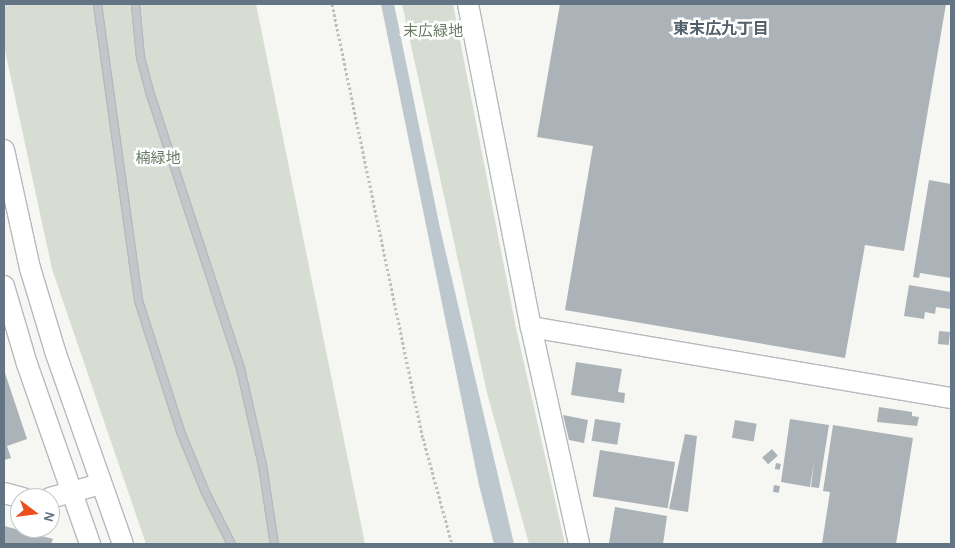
<!DOCTYPE html>
<html>
<head>
<meta charset="utf-8">
<style>
	body { margin:0 }
	#map { position:relative; width:955px; height:548px; overflow:hidden; background:#f6f6f2; font-family:Karla,"Noto Sans JP",sans-serif }
	div>[style] { position:absolute }
	.green>* { inset:0; background:#d7ddd3 }
	.water>* { inset:0; background:#bcc8cd }
	.building>* { inset:0; background:#abb3b8; transform-origin:0 0 }
	.path>* { height:3px; margin-top:-1.5px; transform-origin:0; background:repeating-linear-gradient(90deg,#bcbfc1 0 2.5px,transparent 0 5px) }
	.roads { filter:drop-shadow(1px 0 #b5babf) drop-shadow(-1px 0 #b5babf) drop-shadow(0 1px #b5babf) drop-shadow(0 -1px #b5babf) }
	.lane>* { height:7px; margin:-3.5px; padding:0 3.5px; transform-origin:3.5px; border-radius:3.5px; background:#c3c7ca }
	.secondary>* { height:20px; margin:-10px; padding:0 10px; transform-origin:10px; border-radius:10px; background:#fff }
	span { translate:-50% -50%; white-space:nowrap; text-align:center; line-height:1.15; -webkit-text-stroke:5px #fff; paint-order:stroke }
	.park-label { font-size:15px; color:#677b62 }
	.neighbourhood-label { font-size:16px; color:#525e69; font-weight:700 }
	.frame { position:absolute; inset:0; border:5px solid #637584; pointer-events:none }
	.north { position:absolute; left:10px; top:488px; width:50px; height:50px; box-sizing:border-box; background:#fff; border:1px solid #c1c8ce; border-radius:50%; rotate:105deg; font-size:14px; font-weight:700; line-height:20px; text-align:center; color:#637584 }
	.north::after { content:''; display:block; margin:auto; width:18px; height:22px; background:#eb4f1d; clip-path:polygon(50% 0,100% 100%,50% 72%,0 100%) }
</style>
</head>
<body>
<div id="map">
	<div class="green">
		<i style="clip-path:polygon(4px 4px,256px 4px,365px 544px,146px 544px,52px 269px,4px 46px)"></i>
		<i style="clip-path:polygon(402px 4px,453px 4px,516px 328px,565px 544px,529px 544px,487px 393px)"></i>
	</div>
	<div class="water">
		<i style="clip-path:polygon(381px 4px,394px 4px,440px 228px,514px 544px,494px 544px,479px 485px)"></i>
	</div>
	<div class="building">
		<i style="clip-path:polygon(560px 4px,946px 4px,904px 251px,865px 245px,845px 358px,565px 310px,593px 146px,537px 137px)"></i>
		<i style="clip-path:polygon(929px 180px,951px 184px,951px 278px,920px 273px,919px 278px,913px 277px)"></i>
		<i style="clip-path:polygon(909px 285px,951px 292px,951px 309px,936px 307px,935px 314px,925px 312px,924px 319px,904px 316px)"></i>
		<i style="left:939px;top:331px;width:11px;height:13px;rotate:5deg"></i>
		<i style="clip-path:polygon(576px 362px,622px 369px,618px 392px,625px 393px,624px 403px,571px 395px)"></i>
		<i style="clip-path:polygon(4px 370px,27px 439px,7px 446px,11px 458px,4px 460px)"></i>
		<i style="clip-path:polygon(879px 407px,912px 412px,912px 416px,919px 417px,917px 426px,877px 422px)"></i>
		<i style="clip-path:polygon(563px 415px,588px 420px,584px 443px,569px 440px)"></i>
		<i style="left:595px;top:419px;width:26px;height:22px;rotate:9deg"></i>
		<i style="clip-path:polygon(790px 419px,829px 425px,819px 488px,811px 487px,814px 462px,810px 487px,781px 482px)"></i>
		<i style="left:735px;top:420px;width:22px;height:18px;rotate:10deg"></i>
		<i style="clip-path:polygon(833px 425px,913px 438px,896px 544px,822px 544px,830px 492px,823px 491px)"></i>
		<i style="clip-path:polygon(685px 434px,697px 436px,688px 512px,669px 509px)"></i>
		<i style="left:772px;top:449px;width:9px;height:13px;rotate:49deg"></i>
		<i style="left:600px;top:450px;width:76px;height:47px;rotate:9deg"></i>
		<i style="left:776px;top:463px;width:5px;height:6px;rotate:11deg"></i>
		<i style="left:774px;top:485px;width:6px;height:7px;rotate:9deg"></i>
		<i style="clip-path:polygon(615px 507px,667px 516px,663px 544px,609px 543px)"></i>
		<i style="clip-path:polygon(4px 526px,53px 539px,51px 544px,4px 544px)"></i>
	</div>
	<div class="path">
		<i style="left:332px;top:4px;width:443px;rotate:78.2deg"></i>
		<i style="left:423px;top:438px;width:110px;rotate:74.7deg"></i>
	</div>
	<div class="roads">
		<div class="lane">
			<i style="left:97px;top:4px;width:299px;rotate:82.1deg"></i>
			<i style="left:138px;top:300px;width:138px;rotate:72.2deg"></i>
			<i style="left:180px;top:431px;width:66px;rotate:67.7deg"></i>
			<i style="left:205px;top:492px;width:58px;rotate:63.4deg"></i>
			<i style="left:135px;top:4px;width:53px;rotate:84.6deg"></i>
			<i style="left:140px;top:57px;width:35px;rotate:75deg"></i>
			<i style="left:149px;top:91px;width:292px;rotate:71.8deg"></i>
			<i style="left:240px;top:368px;width:99px;rotate:77.2deg"></i>
			<i style="left:262px;top:465px;width:80px;rotate:81.4deg"></i>
		</div>
		<div class="secondary">
			<i style="left:468px;top:4px;width:329px;rotate:79deg"></i>
			<i style="left:531px;top:327px;width:222px;rotate:77.5deg"></i>
			<i style="left:4px;top:150px;width:121px;rotate:77.6deg"></i>
			<i style="left:30px;top:268px;width:90px;rotate:73.2deg"></i>
			<i style="left:56px;top:354px;width:201px;rotate:70.6deg"></i>
			<i style="left:4px;top:286px;width:81px;rotate:73.6deg"></i>
			<i style="left:27px;top:364px;width:191px;rotate:70.7deg"></i>
			<i style="left:531px;top:327px;width:426px;rotate:9.6deg"></i>
			<i style="left:4px;top:493px;width:20px;rotate:15deg"></i>
			<i style="left:50px;top:498px;width:53px;rotate:-15.4deg"></i>
		</div>
	</div>
	<div class="park-label">
		<span style="left:433px;top:32px">末広緑地</span>
		<span style="left:158px;top:159px">楠緑地</span>
	</div>
	<div class="neighbourhood-label">
		<span style="left:721px;top:29px">東末広九丁目</span>
	</div>
	<div class="frame"></div>
	<div class="north">N</div>
</div>
</body>
</html>
